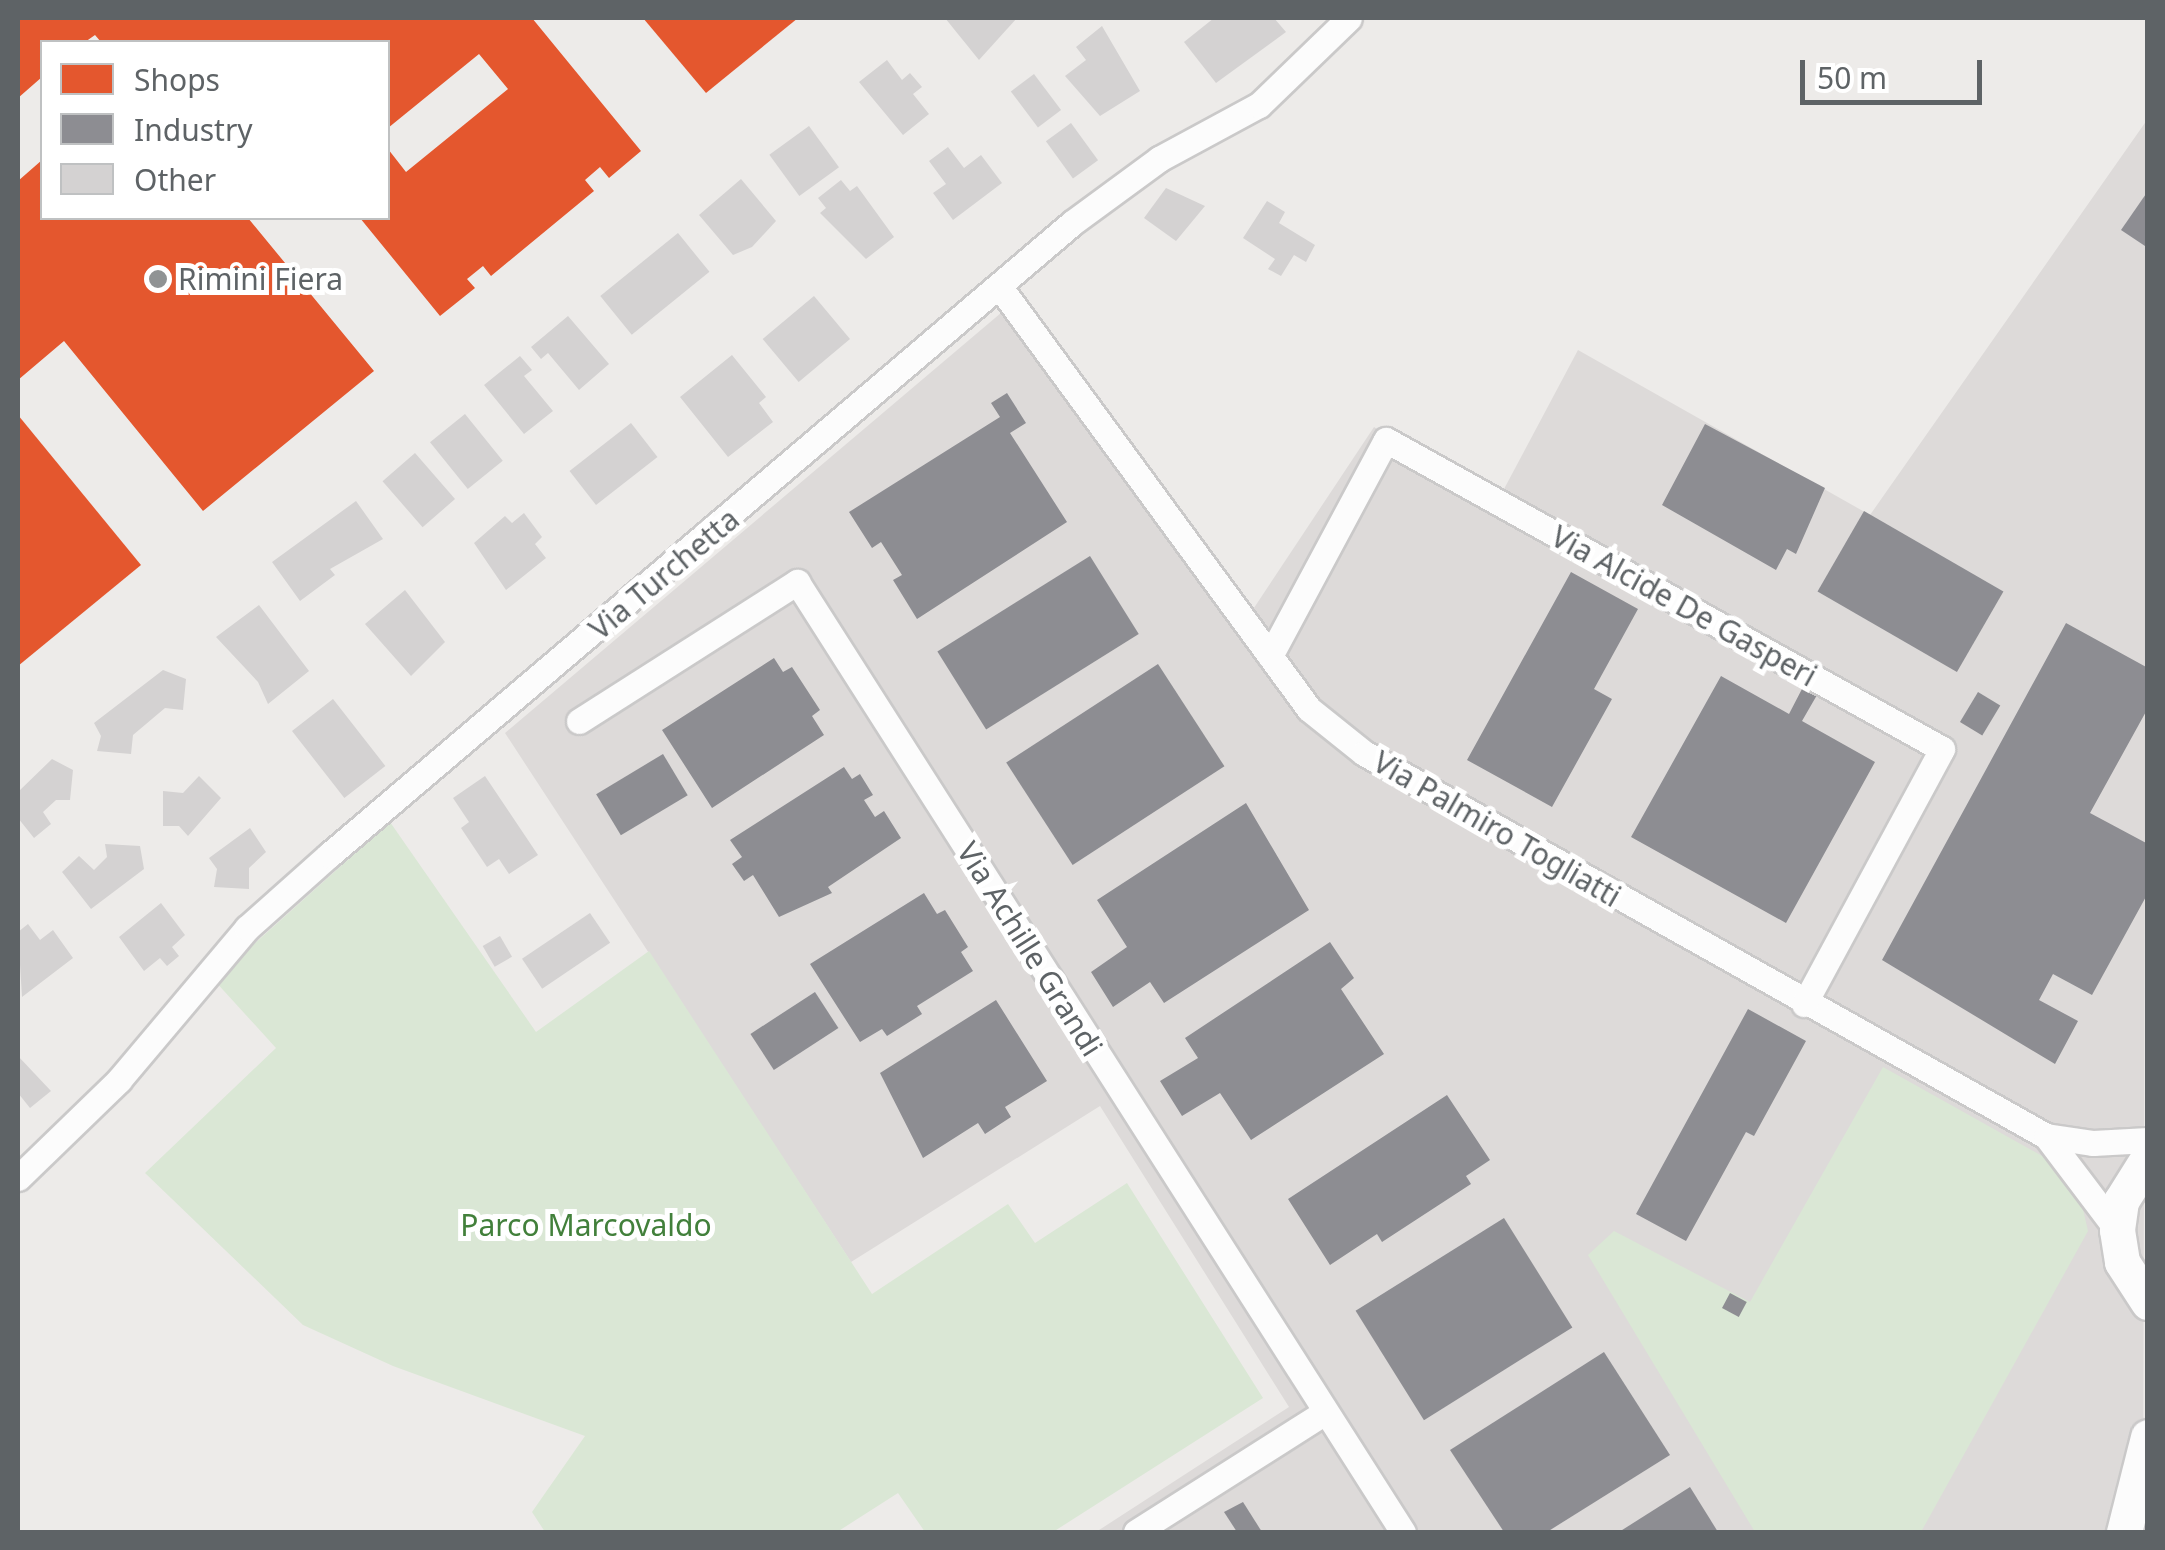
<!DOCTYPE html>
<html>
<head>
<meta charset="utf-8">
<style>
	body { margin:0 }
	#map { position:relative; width:2165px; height:1550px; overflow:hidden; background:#edebe9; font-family:"Noto Sans",sans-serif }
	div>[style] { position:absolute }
	.industrial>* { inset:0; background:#dddad9 }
	.green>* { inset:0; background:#dae7d5 }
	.shops>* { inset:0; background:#e4572e }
	.industry>* { inset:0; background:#8d8d92; transform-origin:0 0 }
	.building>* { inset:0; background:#d4d2d2; transform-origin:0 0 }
	.roads { filter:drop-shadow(2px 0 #cac9c9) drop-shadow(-2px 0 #cac9c9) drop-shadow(0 2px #cac9c9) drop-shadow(0 -2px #cac9c9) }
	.street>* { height:25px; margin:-12.5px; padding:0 12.5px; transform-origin:12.5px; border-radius:12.5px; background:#fcfcfc }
	.secondary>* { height:35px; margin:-17.5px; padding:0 17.5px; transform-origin:17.5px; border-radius:17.5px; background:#fcfcfc }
	.dots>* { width:28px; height:28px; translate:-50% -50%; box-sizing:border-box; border:5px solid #fff; border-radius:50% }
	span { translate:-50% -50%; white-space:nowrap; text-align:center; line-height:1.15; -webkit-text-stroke:10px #fff; paint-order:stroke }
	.poi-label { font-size:30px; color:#5e6366 }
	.left { translate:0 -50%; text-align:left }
	.street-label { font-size:30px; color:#5e6366 }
	.park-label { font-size:30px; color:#42803b }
	.frame { position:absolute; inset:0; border:20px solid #5e6366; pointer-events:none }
	.legend { position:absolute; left:40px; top:40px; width:350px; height:180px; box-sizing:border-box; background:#fff; border:2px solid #bfc1c2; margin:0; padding:12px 18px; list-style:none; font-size:30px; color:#5e6366 }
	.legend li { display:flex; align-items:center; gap:20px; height:50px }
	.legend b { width:50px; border:2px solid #bfc1c2 }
	.scale { position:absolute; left:1800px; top:60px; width:182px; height:45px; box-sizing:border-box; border:5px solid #5e6366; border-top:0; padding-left:12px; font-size:30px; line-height:35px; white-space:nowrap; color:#5e6366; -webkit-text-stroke:8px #fff; paint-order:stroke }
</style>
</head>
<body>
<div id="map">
	<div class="industrial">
		<i style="clip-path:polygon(2147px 120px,2143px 1532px,1096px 1532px,1289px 1407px,1100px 1106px,851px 1262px,505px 733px,1008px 307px,1242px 626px,1374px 427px,1496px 504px,1578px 350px,1870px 515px)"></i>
	</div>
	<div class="green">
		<i style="clip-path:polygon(390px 822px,536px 1032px,649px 951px,872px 1294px,1008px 1204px,1035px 1243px,1127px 1183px,1263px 1398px,1053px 1532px,925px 1532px,898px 1493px,837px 1532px,545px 1532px,532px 1512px,585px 1436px,393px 1366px,303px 1325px,145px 1173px,276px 1048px,214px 980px)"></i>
		<i style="clip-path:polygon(1883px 1067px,2051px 1161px,2080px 1196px,2088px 1231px,1921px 1532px,1755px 1532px,1588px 1255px,1614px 1231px,1750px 1302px)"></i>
	</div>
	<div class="shops">
		<i style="clip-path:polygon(18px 18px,532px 18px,641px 151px,609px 178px,600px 167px,585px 180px,594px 191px,491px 276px,483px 266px,467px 279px,475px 288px,440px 316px,360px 218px,388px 218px,388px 149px,406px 172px,508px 89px,479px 54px,388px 128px,388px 42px,101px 42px,95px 35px,85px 42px,42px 42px,42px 77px,18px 98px)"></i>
		<i style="clip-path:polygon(643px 18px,798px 18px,706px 93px)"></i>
		<i style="clip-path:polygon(42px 160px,42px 218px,248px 218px,374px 371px,203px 511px,64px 341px,18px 380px,18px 181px)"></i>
		<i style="clip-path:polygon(18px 415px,141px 565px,18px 666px)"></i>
	</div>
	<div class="industry">
		<i style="clip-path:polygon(2148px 191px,2148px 248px,2121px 230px)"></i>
		<i style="clip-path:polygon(1007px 393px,1026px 423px,1010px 433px,1067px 522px,917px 619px,893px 580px,902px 575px,881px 542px,872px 548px,849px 512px,1000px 417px,991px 403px)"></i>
		<i style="clip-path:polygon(1705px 424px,1825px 488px,1796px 554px,1787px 549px,1776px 570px,1662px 505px)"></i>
		<i style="left:1864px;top:511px;width:161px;height:93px;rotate:30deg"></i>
		<i style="left:1090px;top:556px;width:92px;height:180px;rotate:58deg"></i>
		<i style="clip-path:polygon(1571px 572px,1638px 609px,1594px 689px,1612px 699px,1552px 807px,1467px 760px)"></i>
		<i style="clip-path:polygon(2066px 623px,2148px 668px,2148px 708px,2090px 813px,2148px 844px,2148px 893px,2092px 995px,2053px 974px,2039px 1000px,2078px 1021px,2055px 1064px,1882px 960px)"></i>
		<i style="clip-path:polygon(774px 658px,783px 672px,792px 667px,820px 710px,812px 716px,824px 735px,712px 808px,662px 730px)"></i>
		<i style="left:1158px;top:664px;width:122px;height:181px;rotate:57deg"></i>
		<i style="clip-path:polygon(1721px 676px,1789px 714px,1803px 687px,1817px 695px,1802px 721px,1875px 762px,1786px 923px,1631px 837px)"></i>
		<i style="left:1978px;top:692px;width:26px;height:35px;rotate:31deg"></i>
		<i style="left:663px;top:754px;width:48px;height:78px;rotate:59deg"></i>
		<i style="clip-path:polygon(844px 767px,852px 779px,860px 774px,873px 795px,864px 800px,875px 817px,884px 811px,901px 838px,828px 887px,832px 893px,779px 917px,753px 875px,744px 881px,732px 864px,742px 857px,730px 840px)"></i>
		<i style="clip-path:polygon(1246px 803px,1309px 910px,1164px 1003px,1150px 982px,1113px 1007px,1091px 972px,1127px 947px,1097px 900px)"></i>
		<i style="clip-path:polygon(924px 893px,937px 914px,945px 910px,968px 947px,961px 952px,973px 971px,917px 1006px,922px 1014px,887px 1036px,882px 1029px,860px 1042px,810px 964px)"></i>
		<i style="clip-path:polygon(1330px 942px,1354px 978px,1341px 989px,1384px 1054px,1251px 1140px,1220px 1093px,1182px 1116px,1160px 1081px,1198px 1058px,1185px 1038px)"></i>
		<i style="left:815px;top:992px;width:43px;height:77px;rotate:57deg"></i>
		<i style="clip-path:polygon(996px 1000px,1047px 1081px,1005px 1107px,1011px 1117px,985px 1134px,978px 1123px,923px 1158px,880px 1073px)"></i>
		<i style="clip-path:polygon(1748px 1009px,1806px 1041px,1754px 1136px,1746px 1132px,1686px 1241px,1636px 1214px)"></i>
		<i style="clip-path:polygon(1447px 1095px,1490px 1160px,1466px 1176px,1471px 1184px,1382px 1242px,1377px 1234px,1330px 1265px,1288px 1199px)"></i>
		<i style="left:1504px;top:1218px;width:129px;height:175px;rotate:58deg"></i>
		<i style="left:1730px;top:1293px;width:19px;height:17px;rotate:28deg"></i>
		<i style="clip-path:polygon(1604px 1352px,1670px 1455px,1547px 1532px,1504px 1532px,1450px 1450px)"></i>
		<i style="clip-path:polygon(1690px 1487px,1718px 1532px,1619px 1532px)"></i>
		<i style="clip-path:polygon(1243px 1502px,1262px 1532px,1237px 1532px,1224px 1512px)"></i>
	</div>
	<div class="building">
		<i style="clip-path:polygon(945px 18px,1017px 18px,979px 60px)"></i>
		<i style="clip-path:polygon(1214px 18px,1274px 18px,1286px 32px,1216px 83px,1184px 42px)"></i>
		<i style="clip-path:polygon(1102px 26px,1140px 91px,1100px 116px,1065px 76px,1086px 60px,1076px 47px)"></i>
		<i style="clip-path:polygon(887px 60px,902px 80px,910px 73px,922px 87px,913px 94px,929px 114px,903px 135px,859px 82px)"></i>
		<i style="left:1034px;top:74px;width:45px;height:29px;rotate:53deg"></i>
		<i style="left:1071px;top:123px;width:46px;height:31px;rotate:54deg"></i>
		<i style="left:809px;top:126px;width:51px;height:49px;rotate:54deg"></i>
		<i style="clip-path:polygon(948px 147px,964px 168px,981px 155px,1002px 183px,953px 220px,933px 193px,946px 184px,929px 161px)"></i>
		<i style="clip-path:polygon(741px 179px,776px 221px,752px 247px,733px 255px,699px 215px)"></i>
		<i style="clip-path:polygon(841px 180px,850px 191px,857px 186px,894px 237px,866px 259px,820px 213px,826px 208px,818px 198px)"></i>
		<i style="clip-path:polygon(1166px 188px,1205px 206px,1176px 241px,1144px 218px)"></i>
		<i style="clip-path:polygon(1267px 201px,1285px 212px,1279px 223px,1315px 245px,1306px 262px,1294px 255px,1281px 276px,1268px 269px,1275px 259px,1243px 238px)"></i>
		<i style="left:678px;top:233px;width:50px;height:100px;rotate:51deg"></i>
		<i style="left:814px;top:296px;width:56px;height:67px;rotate:50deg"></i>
		<i style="clip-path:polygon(568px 316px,609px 364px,579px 390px,548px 353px,541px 359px,531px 347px)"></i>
		<i style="clip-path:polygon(732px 355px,766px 397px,759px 403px,773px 422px,728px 457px,680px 397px)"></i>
		<i style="clip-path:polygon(520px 356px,532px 370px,524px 376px,553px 411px,524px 434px,484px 385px)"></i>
		<i style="left:465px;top:414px;width:60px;height:45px;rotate:51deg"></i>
		<i style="left:631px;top:423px;width:43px;height:78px;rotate:52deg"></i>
		<i style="left:415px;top:453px;width:61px;height:43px;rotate:49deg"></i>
		<i style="clip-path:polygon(356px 501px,383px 539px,330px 569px,335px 575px,300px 601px,272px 562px)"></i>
		<i style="clip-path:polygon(524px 513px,542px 537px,535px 544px,546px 558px,506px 590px,474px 543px,505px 516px,512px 523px)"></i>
		<i style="clip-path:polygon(405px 590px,445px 642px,411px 676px,365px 624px)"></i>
		<i style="clip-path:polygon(259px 605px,309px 671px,268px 704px,258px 682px,216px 637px)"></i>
		<i style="clip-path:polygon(163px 670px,186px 679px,183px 710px,165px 708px,133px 735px,131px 754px,97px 751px,101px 736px,94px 723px)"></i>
		<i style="left:333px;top:699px;width:85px;height:52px;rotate:52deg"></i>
		<i style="clip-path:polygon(52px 759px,73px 770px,70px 800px,56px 800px,43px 812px,51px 824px,34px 838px,18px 818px,18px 792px)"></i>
		<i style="clip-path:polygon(199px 776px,221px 798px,188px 836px,179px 826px,163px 826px,163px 791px,183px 793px)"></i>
		<i style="clip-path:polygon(485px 776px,538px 855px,509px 874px,499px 859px,487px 867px,461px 828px,469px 822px,453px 798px)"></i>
		<i style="clip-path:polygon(250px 828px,266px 852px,249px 868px,249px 889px,214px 887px,217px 869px,209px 858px)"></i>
		<i style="clip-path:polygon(105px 844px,140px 846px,144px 869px,91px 909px,62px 872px,79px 856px,94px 870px,107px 857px)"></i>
		<i style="clip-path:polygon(161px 903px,185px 935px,172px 947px,179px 956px,167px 966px,160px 958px,144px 971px,119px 937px)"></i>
		<i style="left:590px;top:913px;width:36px;height:82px;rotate:56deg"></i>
		<i style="clip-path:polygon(28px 924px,40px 940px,53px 930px,73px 958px,22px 997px,18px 932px)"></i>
		<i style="left:500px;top:936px;width:24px;height:20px;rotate:60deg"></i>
		<i style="clip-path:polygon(18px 1056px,51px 1091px,30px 1108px,18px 1093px)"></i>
	</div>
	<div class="roads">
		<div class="street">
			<i style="left:999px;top:286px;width:524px;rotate:53.76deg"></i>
			<i style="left:1309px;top:709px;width:70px;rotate:38.7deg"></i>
			<i style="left:1364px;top:753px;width:782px;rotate:29.32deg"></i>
			<i style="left:2046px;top:1136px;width:118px;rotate:52.9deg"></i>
			<i style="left:1270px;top:656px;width:245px;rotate:-61.8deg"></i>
			<i style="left:1386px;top:440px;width:636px;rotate:29.06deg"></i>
			<i style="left:1942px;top:749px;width:290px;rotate:118.4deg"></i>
			<i style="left:579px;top:721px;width:259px;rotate:-32.5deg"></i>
			<i style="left:797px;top:582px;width:1127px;rotate:57.47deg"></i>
			<i style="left:2046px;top:1136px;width:48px;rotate:8.5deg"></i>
			<i style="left:2093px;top:1143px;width:55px;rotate:-3.1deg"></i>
			<i style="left:18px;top:1178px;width:141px;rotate:-44.1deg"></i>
			<i style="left:119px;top:1080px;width:199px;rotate:-49.9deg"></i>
			<i style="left:247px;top:928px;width:110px;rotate:-41.7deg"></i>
			<i style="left:329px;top:855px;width:975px;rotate:-40.38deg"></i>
			<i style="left:1072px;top:223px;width:108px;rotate:-36.3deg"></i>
			<i style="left:1159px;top:159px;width:114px;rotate:-28.4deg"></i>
			<i style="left:1259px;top:105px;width:125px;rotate:-44deg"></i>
			<i style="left:1136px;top:1532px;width:224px;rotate:-32.4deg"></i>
		</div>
		<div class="secondary">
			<i style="left:2148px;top:1158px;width:51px;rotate:122.1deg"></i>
			<i style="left:2121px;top:1201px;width:29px;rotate:98deg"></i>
			<i style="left:2117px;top:1230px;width:32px;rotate:81deg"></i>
			<i style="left:2122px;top:1262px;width:48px;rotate:57deg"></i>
			<i style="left:2124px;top:1532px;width:98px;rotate:-75.8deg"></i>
		</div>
	</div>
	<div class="dots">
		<i style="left:158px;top:279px;background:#909394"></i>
	</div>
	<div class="poi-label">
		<span class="left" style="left:178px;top:279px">Rimini Fiera</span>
	</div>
	<div class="street-label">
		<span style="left:664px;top:574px;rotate:-40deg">Via Turchetta</span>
		<span style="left:1684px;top:606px;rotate:29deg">Via Alcide De Gasperi</span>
		<span style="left:1497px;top:829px;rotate:30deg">Via Palmiro Togliatti</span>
		<span style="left:1030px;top:949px;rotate:58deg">Via Achille Grandi</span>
	</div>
	<div class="park-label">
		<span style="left:586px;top:1225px">Parco Marcovaldo</span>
	</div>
	<div class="frame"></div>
	<ul class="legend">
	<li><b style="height:28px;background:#e4572e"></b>Shops</li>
	<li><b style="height:28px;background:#8d8d92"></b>Industry</li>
	<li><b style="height:28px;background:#d4d2d2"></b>Other</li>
	</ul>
	<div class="scale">50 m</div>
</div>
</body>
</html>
